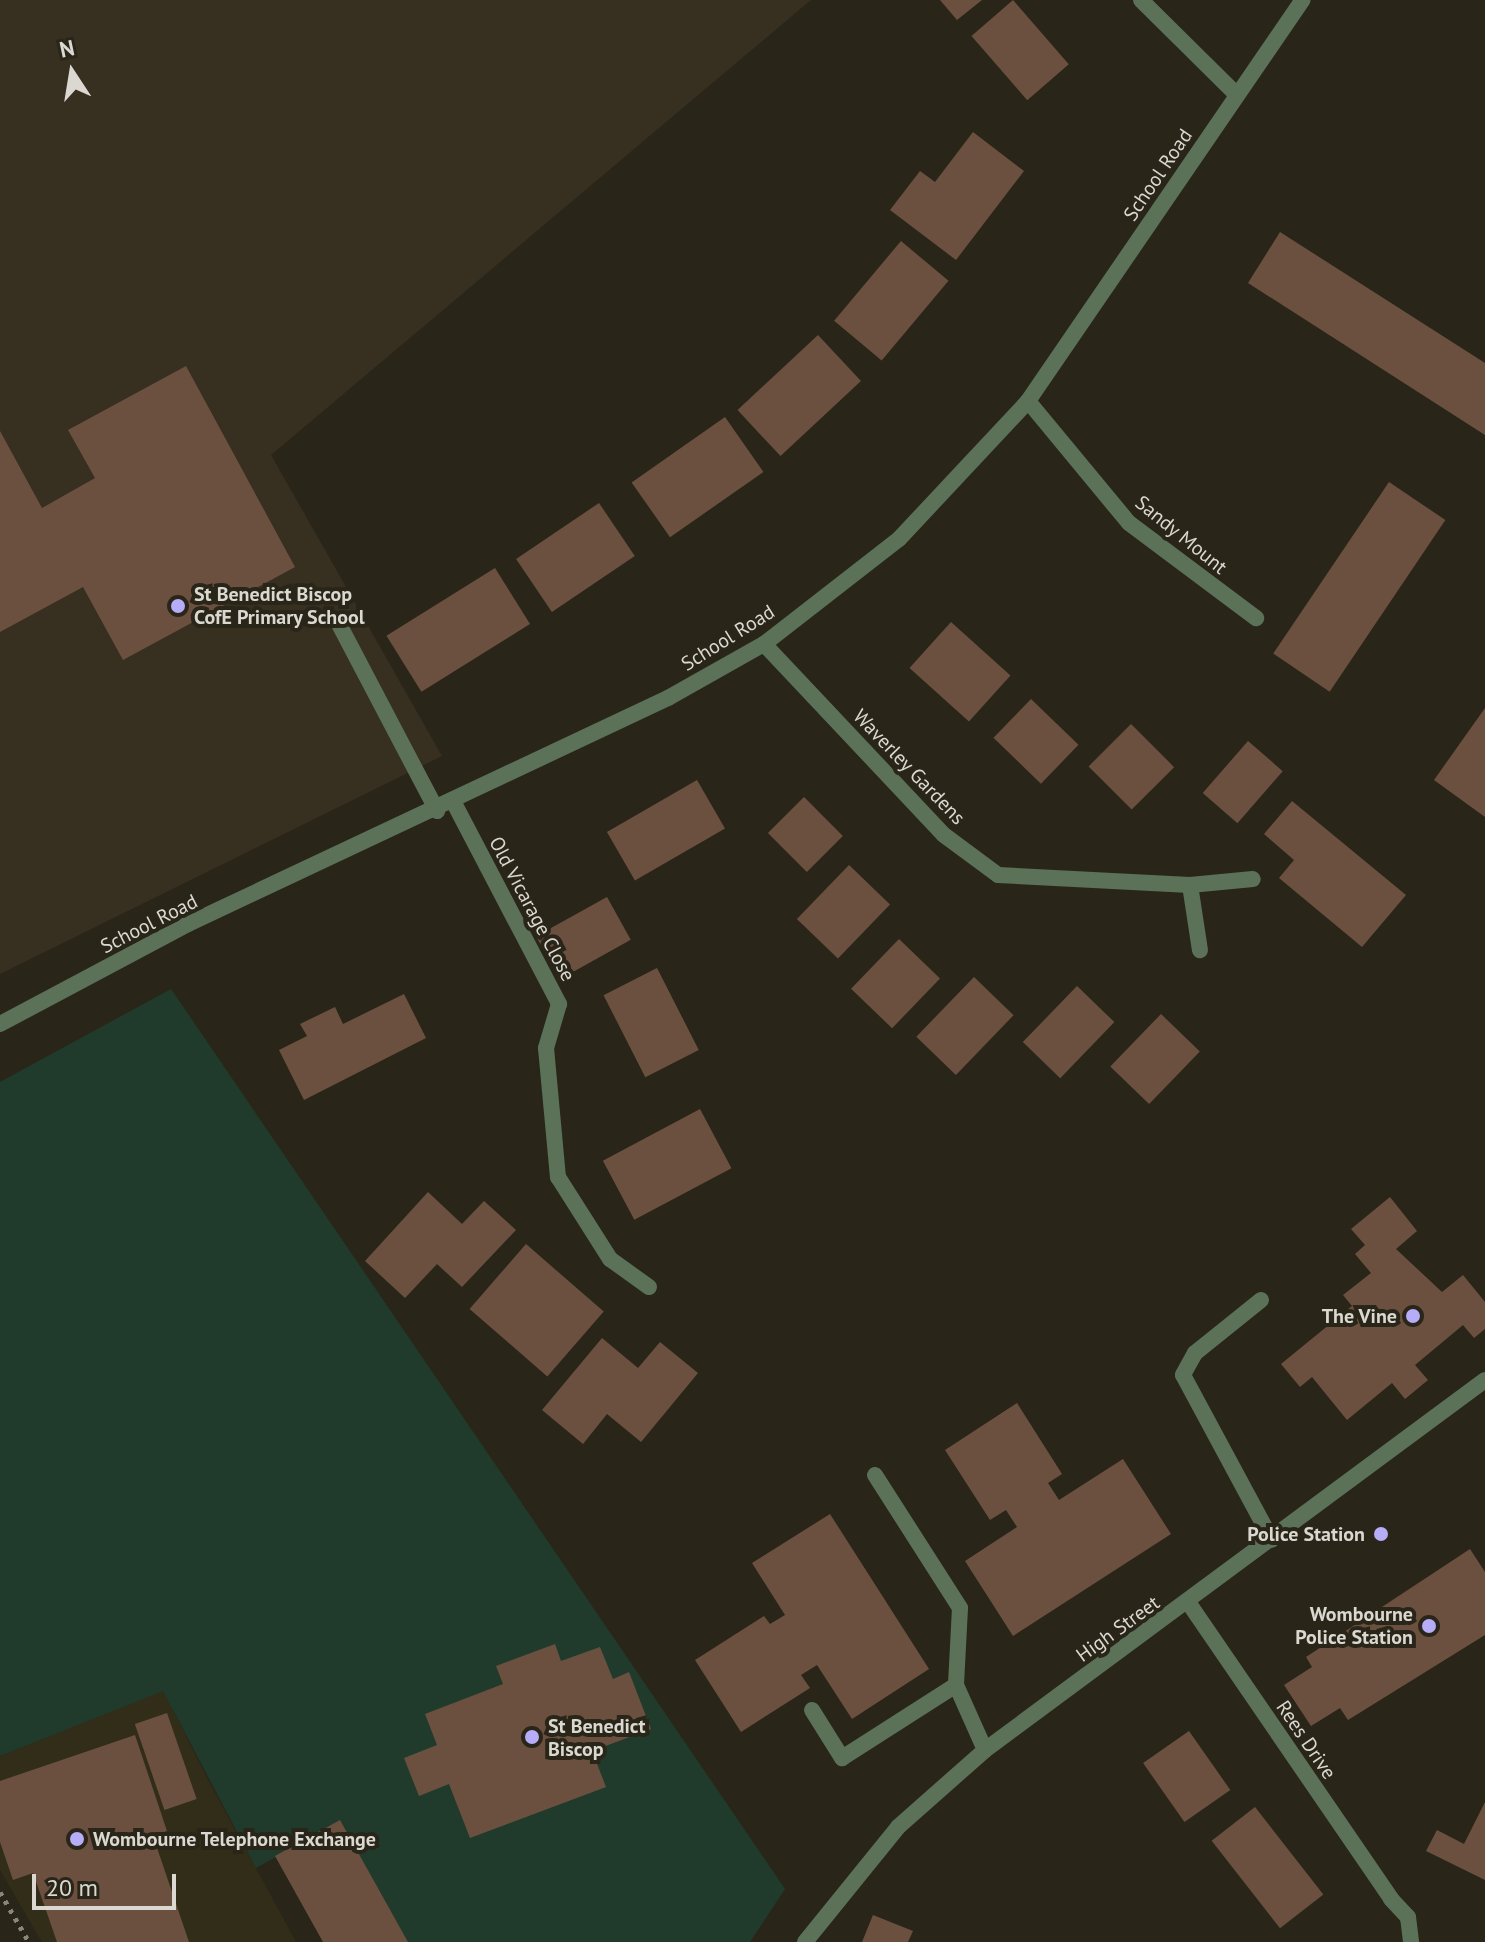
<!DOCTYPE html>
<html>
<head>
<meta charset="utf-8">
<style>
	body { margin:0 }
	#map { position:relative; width:1485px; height:1942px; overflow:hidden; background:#292619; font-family:"PT Sans",sans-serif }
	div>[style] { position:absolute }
	.built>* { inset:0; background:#312d19 }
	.education>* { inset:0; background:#372f20 }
	.green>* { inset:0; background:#203b2c }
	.building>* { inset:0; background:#6c503f; transform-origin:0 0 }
	.path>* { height:5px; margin-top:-2.5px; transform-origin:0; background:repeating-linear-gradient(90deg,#89867c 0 4px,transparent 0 10px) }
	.service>* { height:16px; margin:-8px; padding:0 8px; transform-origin:8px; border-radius:8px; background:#5b7258 }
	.minor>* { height:16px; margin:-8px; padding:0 8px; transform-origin:8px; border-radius:8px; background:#5b7258 }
	.tertiary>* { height:16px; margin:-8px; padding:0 8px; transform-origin:8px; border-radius:8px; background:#5b7258 }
	.dots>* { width:22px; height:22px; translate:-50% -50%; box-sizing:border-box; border:4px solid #292619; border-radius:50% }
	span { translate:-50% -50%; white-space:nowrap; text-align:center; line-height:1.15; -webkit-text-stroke:8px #292619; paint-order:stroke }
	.street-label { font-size:20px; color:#dad8d0 }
	.poi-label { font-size:20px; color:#dad8d0; font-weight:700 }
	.left { translate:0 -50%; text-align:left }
	.right { translate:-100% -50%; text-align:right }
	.north { position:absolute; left:32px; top:32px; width:80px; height:80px; -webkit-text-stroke:6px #292619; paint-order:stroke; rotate:348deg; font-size:22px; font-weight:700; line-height:32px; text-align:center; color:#dad8d0 }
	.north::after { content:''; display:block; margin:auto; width:28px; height:36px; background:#dad8d0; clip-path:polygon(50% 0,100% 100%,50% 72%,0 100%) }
	.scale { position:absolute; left:32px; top:1874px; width:144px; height:36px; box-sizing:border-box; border:4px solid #dad8d0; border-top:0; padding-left:10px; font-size:24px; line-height:28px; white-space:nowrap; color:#dad8d0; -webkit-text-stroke:6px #292619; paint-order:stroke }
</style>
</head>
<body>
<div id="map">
	<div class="built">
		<i style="clip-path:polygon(163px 1690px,205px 1774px,296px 1942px,42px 1942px,0 1870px,0 1756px)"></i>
	</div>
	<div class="education">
		<i style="clip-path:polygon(0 0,811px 0,271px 455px,442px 756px,0 974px)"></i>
	</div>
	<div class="green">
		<i style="clip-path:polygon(171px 989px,785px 1889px,750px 1942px,408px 1942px,340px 1821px,256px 1868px,163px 1691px,0 1756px,0 1082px)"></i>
	</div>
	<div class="building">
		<i style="clip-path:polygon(940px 0,982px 0,957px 20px)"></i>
		<i style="left:1013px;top:0;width:85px;height:55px;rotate:49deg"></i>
		<i style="clip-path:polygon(973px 132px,1024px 171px,956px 260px,890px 210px,920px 171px,935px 182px)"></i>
		<i style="clip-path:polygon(1280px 232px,1485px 363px,1485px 435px,1248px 283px)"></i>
		<i style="left:901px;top:241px;width:62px;height:104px;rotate:40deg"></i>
		<i style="left:818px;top:335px;width:63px;height:110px;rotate:47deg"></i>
		<i style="clip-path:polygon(186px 366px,295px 567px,123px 660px,83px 587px,0 632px,0 431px,42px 508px,95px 478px,68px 430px)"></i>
		<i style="left:725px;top:417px;width:67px;height:114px;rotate:55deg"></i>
		<i style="left:1389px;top:482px;width:68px;height:207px;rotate:34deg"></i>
		<i style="left:599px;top:503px;width:64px;height:100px;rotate:56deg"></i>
		<i style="left:495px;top:568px;width:66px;height:128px;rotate:58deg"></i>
		<i style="left:951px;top:622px;width:80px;height:62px;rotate:42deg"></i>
		<i style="left:1031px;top:699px;width:66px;height:54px;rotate:44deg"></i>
		<i style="clip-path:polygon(1485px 708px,1485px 817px,1434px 780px)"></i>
		<i style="left:1131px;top:724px;width:61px;height:60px;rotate:45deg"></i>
		<i style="left:1248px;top:741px;width:46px;height:69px;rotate:41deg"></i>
		<i style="left:697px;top:780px;width:56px;height:104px;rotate:60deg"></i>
		<i style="left:804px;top:797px;width:55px;height:51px;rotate:45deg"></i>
		<i style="clip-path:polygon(1292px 801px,1406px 895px,1362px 947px,1279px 878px,1294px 860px,1264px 834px)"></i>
		<i style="left:849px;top:865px;width:57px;height:75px;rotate:44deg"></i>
		<i style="left:607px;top:897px;width:49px;height:81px;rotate:61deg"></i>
		<i style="left:899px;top:939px;width:57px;height:69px;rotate:44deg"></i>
		<i style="left:657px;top:968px;width:92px;height:60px;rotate:63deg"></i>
		<i style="left:974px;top:977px;width:55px;height:83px;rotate:44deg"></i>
		<i style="left:1077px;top:986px;width:52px;height:78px;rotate:44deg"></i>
		<i style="clip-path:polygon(404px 994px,426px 1038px,304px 1100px,279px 1050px,307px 1036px,300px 1024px,335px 1007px,343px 1024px)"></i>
		<i style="left:1161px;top:1014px;width:54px;height:73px;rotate:44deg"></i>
		<i style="left:700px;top:1109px;width:67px;height:110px;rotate:62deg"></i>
		<i style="clip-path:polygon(428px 1192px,462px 1224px,484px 1201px,516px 1230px,462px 1287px,437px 1264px,405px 1298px,365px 1261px)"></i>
		<i style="clip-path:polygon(1390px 1197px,1417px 1231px,1396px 1249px,1442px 1292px,1463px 1275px,1485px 1302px,1485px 1329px,1474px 1338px,1463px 1325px,1415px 1365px,1428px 1380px,1405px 1399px,1392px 1383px,1347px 1420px,1312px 1377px,1300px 1387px,1281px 1364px,1352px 1306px,1343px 1295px,1371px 1273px,1355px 1254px,1365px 1245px,1351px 1229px)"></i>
		<i style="left:526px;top:1244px;width:103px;height:86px;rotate:41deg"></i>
		<i style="clip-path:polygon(602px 1338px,638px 1368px,660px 1342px,698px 1373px,641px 1442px,607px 1414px,583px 1444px,542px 1410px)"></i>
		<i style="clip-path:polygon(1017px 1403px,1062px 1474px,1048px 1483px,1059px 1500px,1123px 1459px,1171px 1534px,1013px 1636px,965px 1561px,1017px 1527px,1006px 1510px,990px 1520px,945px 1450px)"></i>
		<i style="clip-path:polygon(830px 1514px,929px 1669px,852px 1719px,817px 1665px,801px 1675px,810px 1688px,741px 1732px,695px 1660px,764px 1616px,770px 1624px,785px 1615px,752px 1563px)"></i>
		<i style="clip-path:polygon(1470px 1549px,1485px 1572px,1485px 1635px,1348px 1720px,1340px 1708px,1311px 1726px,1284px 1685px,1312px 1667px,1306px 1657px)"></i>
		<i style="clip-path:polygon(555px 1644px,561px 1661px,600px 1647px,613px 1679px,629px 1672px,651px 1729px,592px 1751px,606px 1787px,470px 1838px,449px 1784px,419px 1796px,404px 1758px,437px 1745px,425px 1714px,503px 1684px,496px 1666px)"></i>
		<i style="left:167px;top:1713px;width:91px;height:34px;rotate:71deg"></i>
		<i style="left:1189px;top:1731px;width:72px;height:56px;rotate:55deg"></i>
		<i style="clip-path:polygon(135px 1735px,167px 1831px,153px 1836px,189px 1942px,57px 1942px,33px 1873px,13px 1880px,0 1842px,0 1781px)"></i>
		<i style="clip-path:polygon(1485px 1802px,1485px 1880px,1426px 1851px,1437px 1830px,1464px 1844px)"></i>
		<i style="left:1255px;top:1807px;width:111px;height:55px;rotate:52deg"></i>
		<i style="clip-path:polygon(340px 1820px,408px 1942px,323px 1942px,275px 1856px)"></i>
		<i style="clip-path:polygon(873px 1915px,913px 1931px,908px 1942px,862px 1942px)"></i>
	</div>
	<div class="path">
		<i style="left:0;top:1892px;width:58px;rotate:59.9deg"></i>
	</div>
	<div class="service">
		<i style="left:340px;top:626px;width:209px;rotate:62.3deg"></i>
		<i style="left:1261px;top:1300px;width:85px;rotate:141.2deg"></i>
		<i style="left:1195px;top:1353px;width:25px;rotate:119deg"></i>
		<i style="left:1183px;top:1375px;width:187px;rotate:61.7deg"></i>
		<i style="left:1391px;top:1899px;width:25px;rotate:47deg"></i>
		<i style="left:1408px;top:1917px;width:25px;rotate:83deg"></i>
	</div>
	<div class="minor">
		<i style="left:1141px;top:0;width:135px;rotate:44.7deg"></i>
		<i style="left:1028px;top:401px;width:158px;rotate:50.4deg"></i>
		<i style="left:1129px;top:523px;width:159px;rotate:36.8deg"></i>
		<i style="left:764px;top:644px;width:262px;rotate:46.7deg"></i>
		<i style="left:944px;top:835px;width:67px;rotate:36.5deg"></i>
		<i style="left:998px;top:875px;width:192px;rotate:3deg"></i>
		<i style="left:1190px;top:885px;width:63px;rotate:-5.4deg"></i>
		<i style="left:454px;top:803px;width:227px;rotate:62.4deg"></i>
		<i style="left:559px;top:1004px;width:46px;rotate:106.5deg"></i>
		<i style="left:546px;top:1048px;width:130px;rotate:84.7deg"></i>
		<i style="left:558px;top:1177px;width:97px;rotate:57.6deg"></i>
		<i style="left:610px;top:1259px;width:48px;rotate:35.7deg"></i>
		<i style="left:1190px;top:885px;width:66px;rotate:81.3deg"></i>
		<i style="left:0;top:1024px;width:213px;rotate:-28deg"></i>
		<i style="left:188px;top:924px;width:531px;rotate:-25.21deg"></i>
		<i style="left:668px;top:698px;width:110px;rotate:-29.4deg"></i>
		<i style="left:764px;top:644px;width:171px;rotate:-37.9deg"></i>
		<i style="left:899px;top:539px;width:189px;rotate:-46.9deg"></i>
		<i style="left:1028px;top:401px;width:486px;rotate:-55.6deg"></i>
		<i style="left:875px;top:1475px;width:158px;rotate:57.4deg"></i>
		<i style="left:960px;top:1608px;width:77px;rotate:93deg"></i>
		<i style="left:956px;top:1685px;width:71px;rotate:66deg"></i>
		<i style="left:1188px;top:1602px;width:360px;rotate:55.6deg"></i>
		<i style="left:812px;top:1710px;width:57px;rotate:58deg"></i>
		<i style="left:842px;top:1758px;width:135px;rotate:-32.6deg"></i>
	</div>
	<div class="tertiary">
		<i style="left:805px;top:1942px;width:148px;rotate:-51deg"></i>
		<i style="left:898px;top:1827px;width:116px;rotate:-41.5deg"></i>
		<i style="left:985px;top:1750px;width:622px;rotate:-36.5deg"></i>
	</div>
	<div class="dots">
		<i style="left:178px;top:606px;background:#b6acf8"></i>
		<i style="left:1413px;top:1316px;background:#b6acf8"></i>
		<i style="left:1381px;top:1534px;background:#b6acf8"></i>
		<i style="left:1429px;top:1626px;background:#b6acf8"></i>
		<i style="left:532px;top:1737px;background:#b6acf8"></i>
		<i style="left:77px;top:1839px;background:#b6acf8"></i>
	</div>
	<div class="street-label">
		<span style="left:1158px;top:175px;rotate:-56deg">School Road</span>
		<span style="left:1181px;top:535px;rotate:39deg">Sandy Mount</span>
		<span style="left:728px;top:638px;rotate:-32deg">School Road</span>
		<span style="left:909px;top:767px;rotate:46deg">Waverley Gardens</span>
		<span style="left:532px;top:909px;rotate:62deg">Old Vicarage Close</span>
		<span style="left:149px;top:924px;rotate:-27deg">School Road</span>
		<span style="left:1118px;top:1629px;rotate:-36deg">High Street</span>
		<span style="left:1306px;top:1740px;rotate:56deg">Rees Drive</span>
	</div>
	<div class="poi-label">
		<span class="left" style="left:194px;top:606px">St Benedict Biscop<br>CofE Primary School</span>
		<span class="right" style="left:1397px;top:1316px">The Vine</span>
		<span class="right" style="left:1365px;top:1534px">Police Station</span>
		<span class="right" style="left:1413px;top:1626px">Wombourne<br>Police Station</span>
		<span class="left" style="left:548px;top:1738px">St Benedict<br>Biscop</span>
		<span class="left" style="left:93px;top:1839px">Wombourne Telephone Exchange</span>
	</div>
	<div class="north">N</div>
	<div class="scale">20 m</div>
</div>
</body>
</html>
